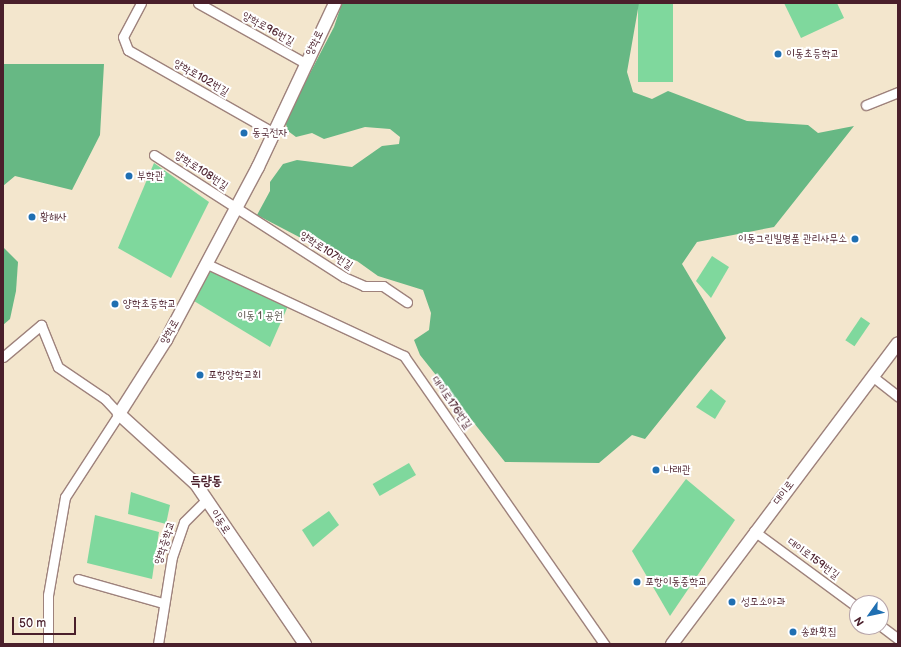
<!DOCTYPE html>
<html>
<head>
<meta charset="utf-8">
<style>
	body { margin:0 }
	#map { position:relative; width:901px; height:647px; overflow:hidden; background:#f3e6cd; font-family:"Balsamiq Sans","Poor Story",sans-serif }
	div>[style] { position:absolute }
	.green>* { inset:0; background:#7fd89d; transform-origin:0 0 }
	.forest>* { inset:0; background:#67b884 }
	.roads { filter:drop-shadow(1px 0 #9e827c) drop-shadow(-1px 0 #9e827c) drop-shadow(0 1px #9e827c) drop-shadow(0 -1px #9e827c) }
	.street>* { height:9px; margin:-4.5px; padding:0 4.5px; transform-origin:4.5px; border-radius:4.5px; background:#fff }
	.secondary>* { height:12px; margin:-6px; padding:0 6px; transform-origin:6px; border-radius:6px; background:#fff }
	.dots>* { width:11px; height:11px; translate:-50% -50%; box-sizing:border-box; border:2px solid #fff; border-radius:50% }
	span { translate:-50% -50%; white-space:nowrap; text-align:center; line-height:1.15; -webkit-text-stroke:4px #fff; paint-order:stroke }
	.street-label { font-size:11px; color:#4a1f2b }
	.poi-label { font-size:11px; color:#4a1f2b }
	.left { translate:0 -50%; text-align:left }
	.right { translate:-100% -50%; text-align:right }
	.park-label { font-size:11px; color:#5a564d }
	.quarter-label { font-size:13px; color:#4a1f2b; font-weight:700 }
	.frame { position:absolute; inset:0; border:4px solid #4a1f2b; pointer-events:none }
	.north { position:absolute; left:849px; top:595px; width:40px; height:40px; box-sizing:border-box; background:#fff; border:1px solid #b7a5aa; border-radius:50%; rotate:237deg; font-size:11px; font-weight:700; line-height:16px; text-align:center; color:#4a1f2b }
	.north::after { content:''; display:block; margin:auto; width:14px; height:18px; background:#1f6fb2; clip-path:polygon(50% 0,100% 100%,50% 72%,0 100%) }
	.scale { position:absolute; left:12px; top:617px; width:64px; height:18px; box-sizing:border-box; border:2px solid #4a1f2b; border-top:0; padding-left:5px; font-size:12px; line-height:14px; white-space:nowrap; color:#4a1f2b; -webkit-text-stroke:3px #fff; paint-order:stroke }
</style>
</head>
<body>
<div id="map">
	<div class="green">
		<i style="left:638px;top:3px;width:35px;height:79px"></i>
		<i style="clip-path:polygon(784px 3px,837px 3px,844px 18px,801px 38px)"></i>
		<i style="clip-path:polygon(154px 163px,209px 202px,171px 278px,118px 248px)"></i>
		<i style="clip-path:polygon(712px 256px,729px 267px,711px 298px,696px 281px)"></i>
		<i style="clip-path:polygon(205px 263px,288px 306px,270px 347px,189px 298px)"></i>
		<i style="left:861px;top:317px;width:11px;height:28px;rotate:34deg"></i>
		<i style="clip-path:polygon(711px 389px,726px 401px,715px 419px,696px 407px)"></i>
		<i style="left:409px;top:463px;width:14px;height:42px;rotate:60deg"></i>
		<i style="clip-path:polygon(686px 479px,735px 520px,670px 616px,632px 551px)"></i>
		<i style="clip-path:polygon(131px 492px,170px 505px,166px 524px,128px 514px)"></i>
		<i style="clip-path:polygon(329px 511px,339px 525px,313px 547px,302px 530px)"></i>
		<i style="clip-path:polygon(95px 515px,159px 532px,152px 579px,87px 563px)"></i>
	</div>
	<div class="forest">
		<i style="clip-path:polygon(342px 3px,639px 3px,627px 72px,633px 92px,652px 99px,668px 91px,747px 121px,808px 125px,818px 133px,854px 126px,774px 227px,697px 242px,682px 264px,726px 338px,645px 439px,632px 435px,599px 463px,505px 462px,420px 355px,414px 340px,429px 330px,431px 313px,423px 290px,378px 276px,357px 261px,324px 250px,257px 215px,270px 191px,270px 182px,283px 164px,297px 160px,352px 167px,382px 146px,399px 144px,400px 137px,390px 129px,365px 127px,324px 139px,312px 133px,296px 137px,288px 131px,285px 121px,334px 27px)"></i>
		<i style="clip-path:polygon(3px 64px,104px 64px,100px 135px,72px 190px,15px 176px,3px 186px)"></i>
		<i style="clip-path:polygon(3px 247px,18px 262px,16px 291px,10px 319px,3px 325px)"></i>
	</div>
	<div class="roads">
		<div class="street">
			<i style="left:141px;top:3px;width:38px;rotate:118deg"></i>
			<i style="left:123px;top:37px;width:14px;rotate:69deg"></i>
			<i style="left:128px;top:50px;width:168px;rotate:29.6deg"></i>
			<i style="left:198px;top:3px;width:123px;rotate:29.3deg"></i>
			<i style="left:866px;top:105px;width:35px;rotate:-22deg"></i>
			<i style="left:154px;top:155px;width:226px;rotate:32.7deg"></i>
			<i style="left:344px;top:277px;width:22px;rotate:24deg"></i>
			<i style="left:364px;top:286px;width:19px"></i>
			<i style="left:383px;top:286px;width:29px;rotate:34deg"></i>
			<i style="left:205px;top:263px;width:220px;rotate:25deg"></i>
			<i style="left:404px;top:356px;width:351px;rotate:55.2deg"></i>
			<i style="left:3px;top:357px;width:50px;rotate:-40.1deg"></i>
			<i style="left:41px;top:325px;width:45px;rotate:68deg"></i>
			<i style="left:58px;top:367px;width:57px;rotate:34.2deg"></i>
			<i style="left:105px;top:399px;width:21px;rotate:47deg"></i>
			<i style="left:119px;top:414px;width:99px;rotate:123deg"></i>
			<i style="left:65px;top:497px;width:99px;rotate:99.8deg"></i>
			<i style="left:48px;top:595px;width:49px;rotate:90deg"></i>
			<i style="left:872px;top:376px;width:33px;rotate:38deg"></i>
			<i style="left:754px;top:531px;width:128px;rotate:36.4deg"></i>
			<i style="left:78px;top:579px;width:88px;rotate:15.8deg"></i>
			<i style="left:881px;top:626px;width:21px;rotate:37deg"></i>
			<i style="left:158px;top:644px;width:88px;rotate:-80.9deg"></i>
			<i style="left:172px;top:557px;width:37px;rotate:-71deg"></i>
			<i style="left:184px;top:522px;width:31px;rotate:-45deg"></i>
		</div>
		<div class="secondary">
			<i style="left:305px;top:644px;width:194px;rotate:-124.3deg"></i>
			<i style="left:196px;top:484px;width:104px;rotate:-137.7deg"></i>
			<i style="left:119px;top:414px;width:88px;rotate:-57.6deg"></i>
			<i style="left:166px;top:340px;width:196px;rotate:-62deg"></i>
			<i style="left:258px;top:167px;width:181px;rotate:-64.8deg"></i>
			<i style="left:672px;top:644px;width:376px;rotate:-53.1deg"></i>
		</div>
	</div>
	<div class="dots">
		<i style="left:778px;top:54px;background:#1f6fb2"></i>
		<i style="left:244px;top:133px;background:#1f6fb2"></i>
		<i style="left:129px;top:176px;background:#1f6fb2"></i>
		<i style="left:32px;top:217px;background:#1f6fb2"></i>
		<i style="left:855px;top:239px;background:#1f6fb2"></i>
		<i style="left:115px;top:304px;background:#1f6fb2"></i>
		<i style="left:200px;top:375px;background:#1f6fb2"></i>
		<i style="left:656px;top:470px;background:#1f6fb2"></i>
		<i style="left:637px;top:582px;background:#1f6fb2"></i>
		<i style="left:732px;top:602px;background:#1f6fb2"></i>
		<i style="left:793px;top:632px;background:#1f6fb2"></i>
	</div>
	<div class="street-label">
		<span style="left:268px;top:29px;rotate:29deg">양학로96번길</span>
		<span style="left:315px;top:43px;rotate:-64deg">양학로</span>
		<span style="left:201px;top:78px;rotate:30deg">양학로102번길</span>
		<span style="left:201px;top:171px;rotate:33deg">양학로108번길</span>
		<span style="left:326px;top:251px;rotate:33deg">양학로107번길</span>
		<span style="left:170px;top:332px;rotate:-60deg">양학로</span>
		<span style="left:451px;top:403px;rotate:55deg">대이로176번길</span>
		<span style="left:784px;top:493px;rotate:-53deg">대이로</span>
		<span style="left:220px;top:522px;rotate:57deg">이동로</span>
		<span style="left:165px;top:543px;rotate:-72deg">양학중학교</span>
		<span style="left:813px;top:559px;rotate:36deg">대이로159번길</span>
	</div>
	<div class="poi-label">
		<span class="left" style="left:786px;top:54px">이동초등학교</span>
		<span class="left" style="left:252px;top:133px">동국전자</span>
		<span class="left" style="left:137px;top:176px">부학관</span>
		<span class="left" style="left:40px;top:217px">황해사</span>
		<span class="right" style="left:847px;top:239px">이동그린빌명품 관리사무소</span>
		<span class="left" style="left:123px;top:304px">양학초등학교</span>
		<span class="left" style="left:208px;top:375px">포항양학교회</span>
		<span class="left" style="left:664px;top:470px">나래관</span>
		<span class="left" style="left:645px;top:582px">포항이동중학교</span>
		<span class="left" style="left:741px;top:602px">성모소아과</span>
		<span class="left" style="left:801px;top:632px">송화횟집</span>
	</div>
	<div class="park-label">
		<span style="left:260px;top:316px">이동 1 공원</span>
	</div>
	<div class="quarter-label">
		<span style="left:206px;top:481px">득량동</span>
	</div>
	<div class="frame"></div>
	<div class="north">N</div>
	<div class="scale">50 m</div>
</div>
</body>
</html>
